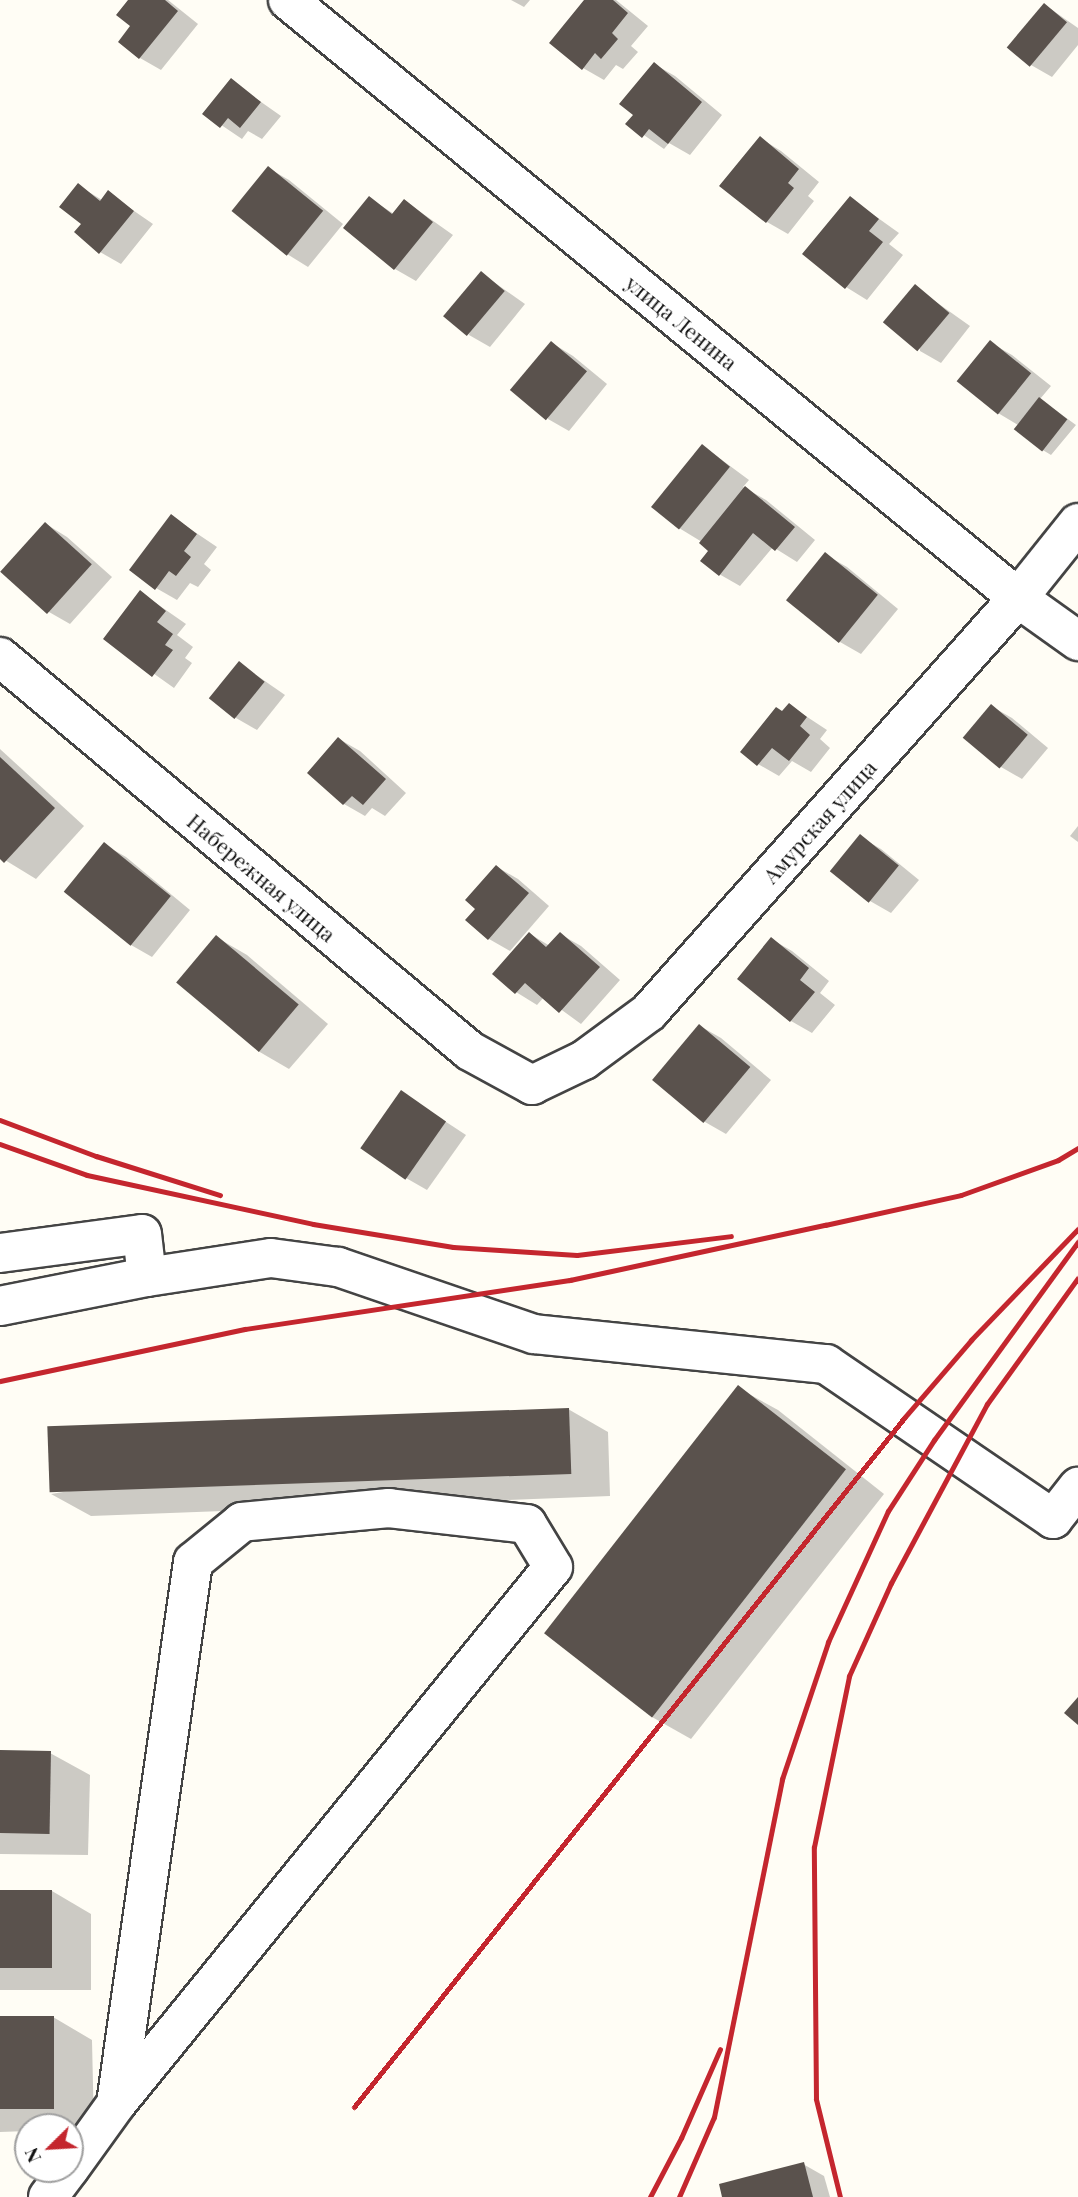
<!DOCTYPE html>
<html>
<head>
<meta charset="utf-8">
<style>
	body { margin:0 }
	#map { position:relative; width:1078px; height:2197px; overflow:hidden; background:#fffdf5; font-family:"Playfair Display",serif }
	div>[style] { position:absolute }
	.shadow>* { inset:0; background:#0003 }
	.building>* { inset:0; background:#5a524d; transform-origin:0 0 }
	.roads { filter:drop-shadow(2px 0 #444) drop-shadow(-2px 0 #444) drop-shadow(0 2px #444) drop-shadow(0 -2px #444) }
	.minor>* { height:38px; margin:-19px; padding:0 19px; transform-origin:19px; border-radius:19px; background:#fff }
	.rail>* { height:5px; margin:-2.5px; padding:0 2.5px; transform-origin:2.5px; border-radius:2.5px; background:#c4262e }
	span { translate:-50% -50%; white-space:nowrap; text-align:center; line-height:1.15; -webkit-text-stroke:7px #fff; paint-order:stroke }
	.street-label { font-size:21px; color:#111 }
	.north { position:absolute; left:14px; top:2113px; width:70px; height:70px; box-sizing:border-box; background:#fff; border:2px solid #a0a0a0; border-radius:50%; rotate:246deg; font-size:19px; font-weight:700; line-height:28px; text-align:center; color:#111 }
	.north::after { content:''; display:block; margin:auto; width:24px; height:32px; background:#c4262e; clip-path:polygon(50% 0,100% 100%,50% 72%,0 100%) }
</style>
</head>
<body>
<div id="map">
	<div class="shadow">
		<i style="clip-path:polygon(130px 0,168px 0,198px 24px,161px 70px,140px 58px)"></i>
		<i style="clip-path:polygon(511px 0,530px 0,524px 7px)"></i>
		<i style="clip-path:polygon(586px 0,616px 0,648px 26px,631px 46px,638px 52px,623px 69px,616px 65px,604px 80px,583px 68px)"></i>
		<i style="clip-path:polygon(1045px 5px,1078px 28px,1078px 45px,1052px 77px,1031px 65px)"></i>
		<i style="clip-path:polygon(654px 64px,675px 76px,722px 115px,690px 155px,669px 143px,664px 149px,628px 124px,635px 115px)"></i>
		<i style="clip-path:polygon(231px 81px,281px 116px,262px 139px,248px 131px,242px 139px,205px 114px)"></i>
		<i style="clip-path:polygon(760px 138px,781px 151px,819px 182px,808px 196px,814px 201px,788px 234px,767px 222px)"></i>
		<i style="clip-path:polygon(268px 168px,289px 180px,343px 224px,308px 267px,287px 254px)"></i>
		<i style="clip-path:polygon(79px 186px,102px 200px,108px 193px,153px 224px,121px 264px,100px 252px,83px 223px)"></i>
		<i style="clip-path:polygon(369px 198px,394px 214px,405px 201px,453px 235px,416px 281px,395px 269px)"></i>
		<i style="clip-path:polygon(850px 198px,899px 233px,889px 244px,903px 255px,867px 300px,846px 287px)"></i>
		<i style="clip-path:polygon(481px 273px,525px 304px,490px 347px,469px 335px)"></i>
		<i style="clip-path:polygon(915px 287px,970px 326px,941px 363px,920px 351px)"></i>
		<i style="clip-path:polygon(552px 343px,573px 356px,607px 384px,569px 431px,548px 419px)"></i>
		<i style="clip-path:polygon(991px 343px,1012px 355px,1051px 386px,1040px 399px,1076px 425px,1051px 455px,1041px 449px,1018px 425px,998px 413px)"></i>
		<i style="clip-path:polygon(703px 446px,749px 480px,743px 487px,766px 500px,815px 540px,797px 562px,773px 547px,740px 586px,719px 574px,711px 550px,702px 542px,679px 528px)"></i>
		<i style="clip-path:polygon(171px 516px,217px 547px,204px 564px,211px 570px,198px 587px,190px 583px,177px 600px,156px 588px)"></i>
		<i style="clip-path:polygon(46px 524px,67px 537px,112px 577px,70px 624px,49px 612px)"></i>
		<i style="clip-path:polygon(826px 555px,847px 567px,898px 609px,861px 654px,840px 642px,789px 600px)"></i>
		<i style="clip-path:polygon(140px 592px,186px 624px,177px 635px,193px 647px,185px 658px,192px 663px,174px 688px,105px 639px)"></i>
		<i style="clip-path:polygon(239px 663px,285px 695px,257px 730px,236px 718px)"></i>
		<i style="clip-path:polygon(789px 705px,827px 730px,820px 739px,830px 748px,811px 772px,792px 761px,779px 776px,758px 764px)"></i>
		<i style="clip-path:polygon(991px 706px,1012px 718px,1048px 748px,1022px 779px,1001px 767px)"></i>
		<i style="clip-path:polygon(339px 739px,360px 751px,406px 793px,385px 816px,372px 808px,365px 816px,344px 804px,309px 773px)"></i>
		<i style="clip-path:polygon(0 749px,84px 826px,36px 879px,0 857px)"></i>
		<i style="clip-path:polygon(1078px 826px,1078px 842px,1070px 836px)"></i>
		<i style="clip-path:polygon(860px 837px,881px 849px,919px 880px,891px 913px,870px 901px,833px 870px)"></i>
		<i style="clip-path:polygon(105px 845px,126px 857px,190px 910px,152px 957px,131px 945px,67px 891px)"></i>
		<i style="clip-path:polygon(497px 867px,518px 879px,549px 906px,510px 951px,489px 939px,477px 909px)"></i>
		<i style="clip-path:polygon(530px 934px,550px 946px,560px 934px,581px 946px,620px 980px,581px 1024px,544px 997px,537px 1005px,516px 992px)"></i>
		<i style="clip-path:polygon(216px 937px,247px 955px,328px 1024px,289px 1069px,258px 1051px)"></i>
		<i style="clip-path:polygon(771px 939px,792px 951px,829px 981px,820px 993px,835px 1005px,812px 1033px,791px 1021px,739px 978px)"></i>
		<i style="clip-path:polygon(700px 1026px,721px 1038px,771px 1080px,726px 1134px,705px 1122px)"></i>
		<i style="clip-path:polygon(402px 1093px,466px 1135px,427px 1190px,406px 1178px)"></i>
		<i style="clip-path:polygon(738px 1388px,778px 1410px,884px 1494px,691px 1739px,652px 1717px)"></i>
		<i style="clip-path:polygon(568px 1409px,608px 1432px,610px 1496px,91px 1516px,51px 1494px)"></i>
		<i style="clip-path:polygon(0 1752px,50px 1753px,90px 1775px,88px 1855px,0 1854px)"></i>
		<i style="clip-path:polygon(0 1891px,52px 1891px,91px 1914px,91px 1990px,0 1990px)"></i>
		<i style="clip-path:polygon(53px 2017px,92px 2040px,94px 2130px,28px 2127px,28px 2131px,0 2132px,0 2018px)"></i>
		<i style="clip-path:polygon(803px 2164px,824px 2176px,830px 2197px,724px 2197px)"></i>
	</div>
	<div class="building">
		<i style="clip-path:polygon(128px 0,165px 0,178px 11px,139px 59px,118px 42px,130px 26px,116px 15px)"></i>
		<i style="clip-path:polygon(584px 0,613px 0,628px 13px,612px 33px,618px 39px,601px 59px,595px 53px,582px 70px,549px 43px)"></i>
		<i style="left:1044px;top:3px;width:30px;height:58px;rotate:40deg"></i>
		<i style="clip-path:polygon(654px 62px,702px 102px,668px 144px,649px 129px,642px 138px,625px 124px,633px 115px,619px 104px)"></i>
		<i style="clip-path:polygon(231px 78px,261px 102px,240px 128px,228px 118px,220px 128px,202px 114px)"></i>
		<i style="clip-path:polygon(760px 136px,799px 169px,788px 183px,794px 188px,766px 223px,719px 186px)"></i>
		<i style="left:268px;top:166px;width:71px;height:58px;rotate:39deg"></i>
		<i style="clip-path:polygon(78px 183px,100px 201px,108px 190px,134px 211px,99px 254px,74px 232px,81px 224px,59px 207px)"></i>
		<i style="clip-path:polygon(369px 196px,392px 214px,404px 199px,433px 222px,394px 270px,343px 228px)"></i>
		<i style="clip-path:polygon(850px 196px,879px 219px,869px 231px,883px 242px,845px 289px,802px 254px)"></i>
		<i style="left:481px;top:271px;width:31px;height:59px;rotate:40deg"></i>
		<i style="left:915px;top:284px;width:45px;height:50px;rotate:40deg"></i>
		<i style="left:990px;top:340px;width:53px;height:53px;rotate:39deg"></i>
		<i style="left:551px;top:341px;width:47px;height:64px;rotate:40deg"></i>
		<i style="left:1039px;top:397px;width:36px;height:41px;rotate:38deg"></i>
		<i style="left:702px;top:444px;width:36px;height:81px;rotate:39deg"></i>
		<i style="clip-path:polygon(745px 486px,795px 527px,775px 551px,753px 533px,719px 576px,700px 561px,708px 551px,699px 543px)"></i>
		<i style="clip-path:polygon(171px 514px,197px 534px,184px 551px,191px 557px,176px 576px,169px 571px,155px 590px,129px 570px)"></i>
		<i style="left:45px;top:522px;width:63px;height:67px;rotate:42deg"></i>
		<i style="left:825px;top:552px;width:68px;height:62px;rotate:39deg"></i>
		<i style="clip-path:polygon(140px 590px,166px 611px,157px 622px,173px 634px,165px 645px,173px 650px,152px 677px,103px 639px)"></i>
		<i style="left:239px;top:661px;width:33px;height:48px;rotate:39deg"></i>
		<i style="clip-path:polygon(789px 703px,807px 717px,800px 726px,810px 735px,789px 761px,772px 748px,757px 766px,740px 752px,776px 707px,782px 711px)"></i>
		<i style="left:991px;top:704px;width:48px;height:44px;rotate:40deg"></i>
		<i style="clip-path:polygon(338px 737px,386px 779px,363px 805px,352px 796px,343px 805px,307px 773px)"></i>
		<i style="clip-path:polygon(0 757px,55px 808px,4px 863px,0 859px)"></i>
		<i style="left:860px;top:834px;width:50px;height:48px;rotate:39deg"></i>
		<i style="left:104px;top:842px;width:86px;height:64px;rotate:39deg"></i>
		<i style="clip-path:polygon(496px 865px,529px 893px,488px 940px,465px 920px,475px 909px,465px 900px)"></i>
		<i style="clip-path:polygon(529px 932px,546px 947px,560px 932px,600px 967px,559px 1013px,525px 983px,515px 994px,492px 974px)"></i>
		<i style="left:216px;top:935px;width:108px;height:62px;rotate:40deg"></i>
		<i style="clip-path:polygon(771px 937px,809px 968px,800px 980px,815px 992px,790px 1022px,737px 979px)"></i>
		<i style="left:699px;top:1024px;width:67px;height:73px;rotate:40deg"></i>
		<i style="left:401px;top:1090px;width:55px;height:71px;rotate:35deg"></i>
		<i style="left:738px;top:1385px;width:137px;height:315px;rotate:38deg"></i>
		<i style="left:569px;top:1408px;width:66px;height:522px;rotate:88deg"></i>
		<i style="clip-path:polygon(1078px 1697px,1078px 1725px,1064px 1713px)"></i>
		<i style="left:0;top:1750px;width:51px;height:83px;rotate:1deg"></i>
		<i style="left:0;top:1890px;width:52px;height:78px"></i>
		<i style="left:0;top:2016px;width:54px;height:93px"></i>
		<i style="clip-path:polygon(804px 2162px,813px 2197px,722px 2197px,719px 2184px)"></i>
	</div>
	<div class="roads">
		<div class="minor">
			<i style="left:288px;top:0;width:944px;rotate:39.32deg"></i>
			<i style="left:1018px;top:598px;width:74px;rotate:35.6deg"></i>
			<i style="left:0;top:657px;width:613px;rotate:39.97deg"></i>
			<i style="left:470px;top:1051px;width:71px;rotate:28.7deg"></i>
			<i style="left:532px;top:1085px;width:58px;rotate:-25.7deg"></i>
			<i style="left:584px;top:1060px;width:81px;rotate:-36.4deg"></i>
			<i style="left:649px;top:1012px;width:555px;rotate:-48.29deg"></i>
			<i style="left:1018px;top:598px;width:96px;rotate:-51.3deg"></i>
			<i style="left:0;top:1253px;width:143px;rotate:-7.6deg"></i>
			<i style="left:142px;top:1234px;width:43px;rotate:83.4deg"></i>
			<i style="left:0;top:1306px;width:150px;rotate:-11.2deg"></i>
			<i style="left:147px;top:1277px;width:125px;rotate:-8.7deg"></i>
			<i style="left:271px;top:1258px;width:68px;rotate:7.7deg"></i>
			<i style="left:338px;top:1267px;width:207px;rotate:18.9deg"></i>
			<i style="left:534px;top:1334px;width:294px;rotate:5.9deg"></i>
			<i style="left:826px;top:1364px;width:275px;rotate:34.3deg"></i>
			<i style="left:1053px;top:1519px;width:41px;rotate:-52deg"></i>
			<i style="left:70px;top:2168px;width:79px;rotate:-54.3deg"></i>
			<i style="left:116px;top:2104px;width:692px;rotate:-50.86deg"></i>
			<i style="left:553px;top:1567px;width:50px;rotate:-121.2deg"></i>
			<i style="left:527px;top:1524px;width:139px;rotate:-173.4deg"></i>
			<i style="left:389px;top:1508px;width:148px;rotate:174.6deg"></i>
			<i style="left:242px;top:1522px;width:63px;rotate:140.8deg"></i>
			<i style="left:193px;top:1562px;width:547px;rotate:98.09deg"></i>
			<i style="left:48px;top:2197px;width:35px;rotate:-53deg"></i>
		</div>
	</div>
	<div class="rail">
		<i style="left:0;top:1120px;width:103px;rotate:20.6deg"></i>
		<i style="left:96px;top:1156px;width:130px;rotate:17.5deg"></i>
		<i style="left:0;top:1144px;width:92px;rotate:19.6deg"></i>
		<i style="left:87px;top:1175px;width:231px;rotate:12.2deg"></i>
		<i style="left:313px;top:1224px;width:142px;rotate:9.3deg"></i>
		<i style="left:453px;top:1247px;width:124px;rotate:3.7deg"></i>
		<i style="left:577px;top:1255px;width:155px;rotate:-7deg"></i>
		<i style="left:0;top:1381px;width:250px;rotate:-12deg"></i>
		<i style="left:245px;top:1329px;width:329px;rotate:-8.6deg"></i>
		<i style="left:570px;top:1280px;width:261px;rotate:-12.2deg"></i>
		<i style="left:825px;top:1225px;width:139px;rotate:-12.4deg"></i>
		<i style="left:961px;top:1195px;width:103px;rotate:-19.8deg"></i>
		<i style="left:1058px;top:1160px;width:23px;rotate:-31deg"></i>
		<i style="left:354px;top:2107px;width:882px;rotate:-51.4deg"></i>
		<i style="left:904px;top:1418px;width:103px;rotate:-49.3deg"></i>
		<i style="left:971px;top:1340px;width:154px;rotate:-46.1deg"></i>
		<i style="left:650px;top:2197px;width:67px;rotate:-62.3deg"></i>
		<i style="left:681px;top:2138px;width:97px;rotate:-66.3deg"></i>
		<i style="left:679px;top:2197px;width:87px;rotate:-66.4deg"></i>
		<i style="left:714px;top:2117px;width:345px;rotate:-78.6deg"></i>
		<i style="left:782px;top:1779px;width:145px;rotate:-71.4deg"></i>
		<i style="left:828px;top:1642px;width:144px;rotate:-65.4deg"></i>
		<i style="left:888px;top:1511px;width:85px;rotate:-57.1deg"></i>
		<i style="left:934px;top:1440px;width:245px;rotate:-54deg"></i>
		<i style="left:840px;top:2197px;width:101px;rotate:-103.8deg"></i>
		<i style="left:816px;top:2099px;width:252px;rotate:-90.5deg"></i>
		<i style="left:814px;top:1847px;width:175px;rotate:-78.4deg"></i>
		<i style="left:849px;top:1676px;width:102px;rotate:-65.7deg"></i>
		<i style="left:891px;top:1583px;width:203px;rotate:-61.8deg"></i>
		<i style="left:987px;top:1404px;width:155px;rotate:-54.2deg"></i>
	</div>
	<div class="street-label">
		<span style="left:682px;top:322px;rotate:39deg">улица Ленина</span>
		<span style="left:819px;top:821px;rotate:-48deg">Амурская улица</span>
		<span style="left:262px;top:877px;rotate:40deg">Набережная улица</span>
	</div>
	<div class="north">N</div>
</div>
</body>
</html>
